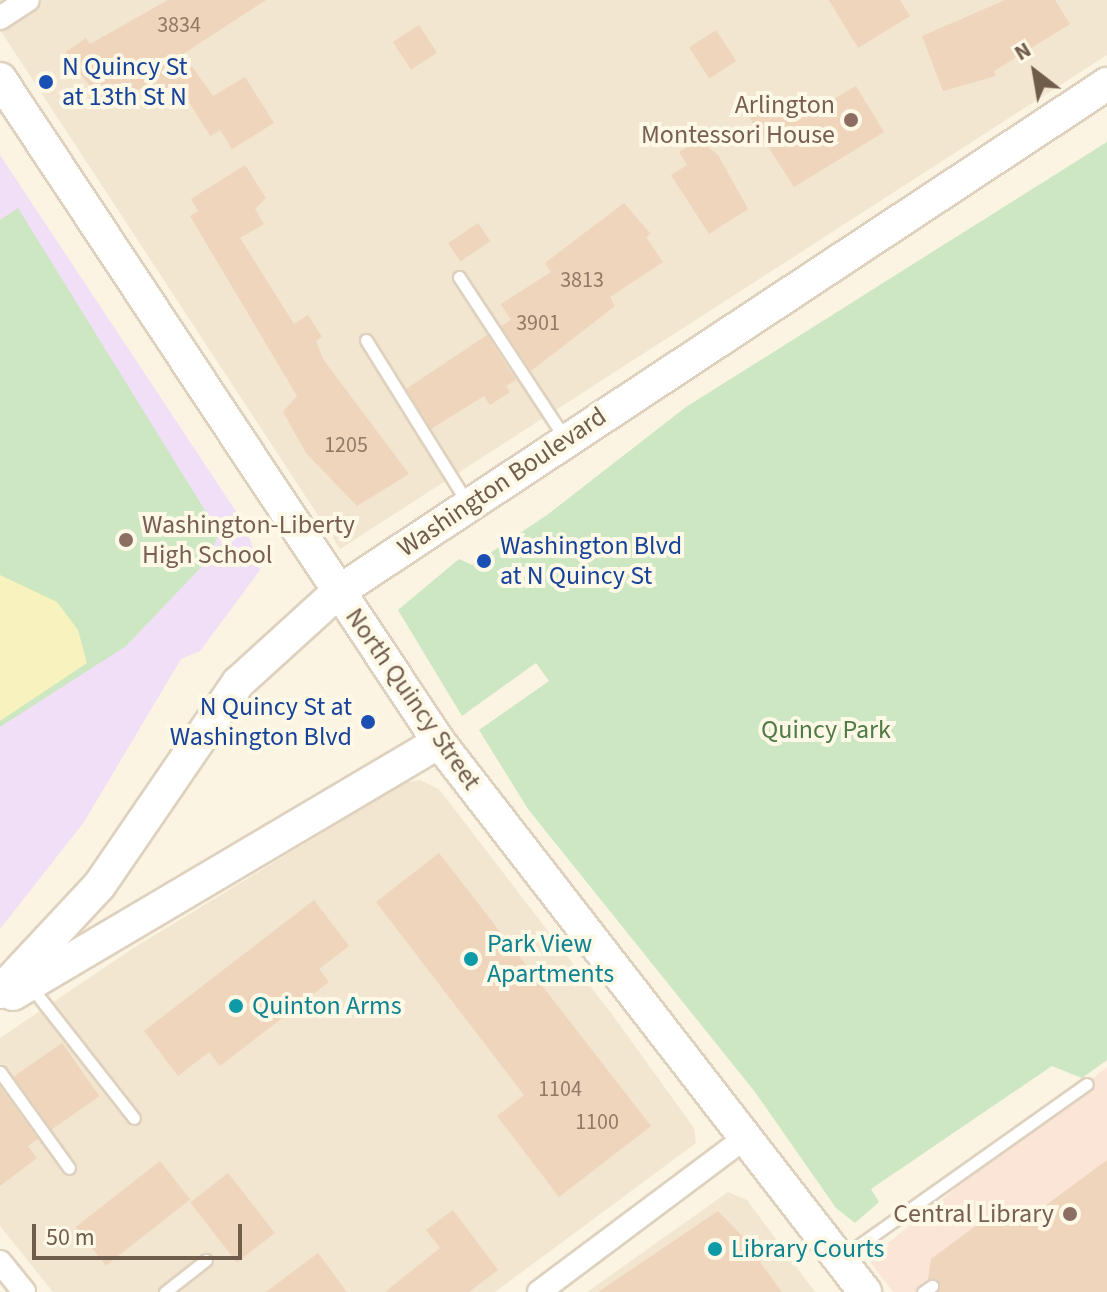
<!DOCTYPE html>
<html>
<head>
<meta charset="utf-8">
<style>
	body { margin:0 }
	#map { position:relative; width:1107px; height:1292px; overflow:hidden; background:#fbf4e2; font-family:"Source Sans 3",sans-serif }
	div>[style] { position:absolute }
	.residential>* { inset:0; background:#f2e6d0 }
	.commercial>* { inset:0; background:#fae5d6 }
	.education>* { inset:0; background:#f1dff7 }
	.green>* { inset:0; background:#cce7c1 }
	.sand>* { inset:0; background:#f8f2be }
	.building>* { inset:0; background:#eed5bb; transform-origin:0 0 }
	.roads { filter:drop-shadow(2px 0 #ded1be) drop-shadow(-2px 0 #ded1be) drop-shadow(0 2px #ded1be) drop-shadow(0 -2px #ded1be) }
	.lane>* { height:11px; margin:-5.5px; padding:0 5.5px; transform-origin:5.5px; border-radius:5.5px; background:#fff }
	.street>* { height:22px; margin:-11px; padding:0 11px; transform-origin:11px; border-radius:11px; background:#fff }
	.secondary>* { height:32px; margin:-16px; padding:0 16px; transform-origin:16px; border-radius:16px; background:#fff }
	.dots>* { width:22px; height:22px; translate:-50% -50%; box-sizing:border-box; border:4px solid #fef8e7; border-radius:50% }
	span { translate:-50% -50%; white-space:nowrap; text-align:center; line-height:1.15; -webkit-text-stroke:8px #fef8e7; paint-order:stroke }
	.number-label { font-size:22px; color:#907a66 }
	.number-label span { -webkit-text-stroke-width:0 }
	.transit-label { font-size:26px; color:#164399 }
	.left { translate:0 -50%; text-align:left }
	.right { translate:-100% -50%; text-align:right }
	.education-label { font-size:26px; color:#785e54 }
	.street-label { font-size:26px; color:#705c4a }
	.park-label { font-size:26px; color:#4f7b45 }
	.culture-label { font-size:26px; color:#0d838f }
	.north { position:absolute; left:995px; top:32px; width:80px; height:80px; -webkit-text-stroke:6px #fef8e7; paint-order:stroke; rotate:329deg; font-size:22px; font-weight:700; line-height:32px; text-align:center; color:#705c4a }
	.north::after { content:''; display:block; margin:auto; width:28px; height:36px; background:#705c4a; clip-path:polygon(50% 0,100% 100%,50% 72%,0 100%) }
	.scale { position:absolute; left:32px; top:1224px; width:210px; height:36px; box-sizing:border-box; border:4px solid #705c4a; border-top:0; padding-left:10px; font-size:24px; line-height:28px; white-space:nowrap; color:#705c4a; -webkit-text-stroke:6px #fef8e7; paint-order:stroke }
</style>
</head>
<body>
<div id="map">
	<div class="residential">
		<i style="clip-path:polygon(0 0,1107px 0,1107px 55px,340px 549px,0 30px)"></i>
		<i style="clip-path:polygon(420px 780px,439px 789px,614px 1017px,694px 1128px,696px 1143px,495px 1292px,53px 1292px,0 1226px,0 1038px,132px 949px,404px 783px)"></i>
		<i style="clip-path:polygon(728px 1192px,747px 1200px,815px 1292px,587px 1292px)"></i>
	</div>
	<div class="commercial">
		<i style="clip-path:polygon(1107px 1067px,1107px 1292px,893px 1292px,868px 1259px)"></i>
	</div>
	<div class="education">
		<i style="clip-path:polygon(0 155px,245px 525px,260px 570px,200px 651px,181px 659px,84px 822px,0 929px)"></i>
	</div>
	<div class="green">
		<i style="clip-path:polygon(1107px 142px,1107px 1060px,1082px 1078px,1052px 1066px,871px 1189px,879px 1202px,855px 1223px,836px 1208px,755px 1092px,528px 809px,479px 730px,549px 681px,536px 663px,462px 716px,398px 610px,459px 559px,472px 565px,547px 515px,686px 407px)"></i>
		<i style="clip-path:polygon(18px 208px,219px 533px,207px 561px,126px 646px,0 727px,0 220px)"></i>
	</div>
	<div class="sand">
		<i style="clip-path:polygon(0 575px,57px 602px,78px 630px,87px 663px,0 721px)"></i>
	</div>
	<div class="building">
		<i style="clip-path:polygon(168px 0,266px 0,183px 54px,213px 96px,245px 77px,274px 123px,232px 149px,220px 130px,210px 136px,181px 89px,153px 106px,141px 88px,108px 109px,68px 58px,66px 52px,86px 38px,90px 44px)"></i>
		<i style="clip-path:polygon(829px 0,900px 0,910px 16px,858px 48px)"></i>
		<i style="clip-path:polygon(1005px 0,1055px 0,1070px 24px,994px 71px,996px 76px,943px 91px,922px 36px)"></i>
		<i style="left:419px;top:25px;width:33px;height:31px;rotate:57deg"></i>
		<i style="left:716px;top:30px;width:37px;height:32px;rotate:57deg"></i>
		<i style="clip-path:polygon(856px 86px,884px 132px,794px 187px,749px 117px,773px 101px,779px 110px,788px 104px,798px 120px)"></i>
		<i style="clip-path:polygon(699px 140px,718px 155px,748px 209px,709px 234px,671px 175px,687px 165px,679px 152px)"></i>
		<i style="clip-path:polygon(245px 165px,266px 198px,255px 209px,264px 224px,240px 238px,294px 324px,308px 315px,322px 337px,316px 341px,323px 359px,409px 474px,357px 506px,306px 453px,283px 412px,297px 396px,190px 216px,198px 211px,191px 199px)"></i>
		<i style="clip-path:polygon(624px 203px,651px 234px,646px 237px,663px 262px,610px 297px,615px 306px,531px 371px,501px 326px,511px 320px,501px 304px,551px 272px,545px 263px)"></i>
		<i style="left:478px;top:223px;width:22px;height:36px;rotate:56deg"></i>
		<i style="clip-path:polygon(487px 335px,516px 380px,506px 386px,510px 392px,490px 405px,484px 396px,431px 429px,406px 389px)"></i>
		<i style="clip-path:polygon(439px 853px,651px 1126px,559px 1197px,497px 1116px,524px 1095px,376px 902px)"></i>
		<i style="clip-path:polygon(314px 900px,349px 946px,319px 969px,329px 982px,220px 1066px,209px 1052px,178px 1076px,144px 1031px)"></i>
		<i style="left:62px;top:1043px;width:65px;height:59px;rotate:55deg"></i>
		<i style="clip-path:polygon(0 1087px,38px 1139px,28px 1146px,37px 1158px,0 1186px)"></i>
		<i style="clip-path:polygon(1107px 1160px,1107px 1292px,938px 1292px,939px 1281px,928px 1279px,931px 1259px,1005px 1204px,1019px 1225px)"></i>
		<i style="left:160px;top:1161px;width:49px;height:107px;rotate:52deg"></i>
		<i style="left:228px;top:1173px;width:76px;height:48px;rotate:52deg"></i>
		<i style="clip-path:polygon(453px 1210px,498px 1270px,469px 1292px,385px 1292px,440px 1248px,426px 1230px)"></i>
		<i style="clip-path:polygon(718px 1211px,746px 1240px,752px 1236px,768px 1257px,760px 1262px,782px 1292px,598px 1292px)"></i>
		<i style="clip-path:polygon(318px 1253px,347px 1292px,266px 1292px)"></i>
	</div>
	<div class="roads">
		<div class="lane">
			<i style="left:459px;top:277px;width:191px;rotate:56.7deg"></i>
			<i style="left:366px;top:340px;width:191px;rotate:58.1deg"></i>
			<i style="left:32px;top:988px;width:165px;rotate:51.9deg"></i>
			<i style="left:0;top:1072px;width:118px;rotate:54.3deg"></i>
			<i style="left:841px;top:1258px;width:301px;rotate:-35.3deg"></i>
			<i style="left:165px;top:1292px;width:52px;rotate:-38deg"></i>
			<i style="left:923px;top:1292px;width:11px;rotate:-34deg"></i>
		</div>
		<div class="street">
			<i style="left:0;top:18px;width:33px;rotate:-33deg"></i>
			<i style="left:0;top:1262px;width:38px;rotate:51deg"></i>
			<i style="left:539px;top:1292px;width:259px;rotate:-36.8deg"></i>
		</div>
		<div class="secondary">
			<i style="left:0;top:79px;width:795px;rotate:56.49deg"></i>
			<i style="left:439px;top:742px;width:696px;rotate:52.24deg"></i>
			<i style="left:0;top:992px;width:145px;rotate:-47deg"></i>
			<i style="left:99px;top:886px;width:246px;rotate:-55.6deg"></i>
			<i style="left:238px;top:683px;width:135px;rotate:-42.3deg"></i>
			<i style="left:338px;top:592px;width:922px;rotate:-33.45deg"></i>
			<i style="left:13px;top:994px;width:495px;rotate:-30.6deg"></i>
		</div>
	</div>
	<div class="dots">
		<i style="left:46px;top:82px;background:#1a4fb4"></i>
		<i style="left:851px;top:120px;background:#8d6e63"></i>
		<i style="left:126px;top:540px;background:#8d6e63"></i>
		<i style="left:484px;top:561px;background:#1a4fb4"></i>
		<i style="left:368px;top:722px;background:#1a4fb4"></i>
		<i style="left:471px;top:959px;background:#0f9aa8"></i>
		<i style="left:236px;top:1006px;background:#0f9aa8"></i>
		<i style="left:1070px;top:1214px;background:#8d6e63"></i>
		<i style="left:715px;top:1249px;background:#0f9aa8"></i>
	</div>
	<div class="number-label">
		<span style="left:179px;top:26px">3834</span>
		<span style="left:582px;top:281px">3813</span>
		<span style="left:538px;top:324px">3901</span>
		<span style="left:346px;top:446px">1205</span>
		<span style="left:560px;top:1090px">1104</span>
		<span style="left:597px;top:1123px">1100</span>
	</div>
	<div class="transit-label">
		<span class="left" style="left:62px;top:82px">N Quincy St<br>at 13th St N</span>
		<span class="left" style="left:500px;top:561px">Washington Blvd<br>at N Quincy St</span>
		<span class="right" style="left:352px;top:722px">N Quincy St at<br>Washington Blvd</span>
	</div>
	<div class="education-label">
		<span class="right" style="left:835px;top:120px">Arlington<br>Montessori House</span>
		<span class="left" style="left:142px;top:540px">Washington-Liberty<br>High School</span>
		<span class="right" style="left:1054px;top:1214px">Central Library</span>
	</div>
	<div class="street-label">
		<span style="left:502px;top:482px;rotate:-34deg">Washington Boulevard</span>
		<span style="left:413px;top:699px;rotate:55deg">North Quincy Street</span>
	</div>
	<div class="park-label">
		<span style="left:826px;top:730px">Quincy Park</span>
	</div>
	<div class="culture-label">
		<span class="left" style="left:487px;top:959px">Park View<br>Apartments</span>
		<span class="left" style="left:252px;top:1006px">Quinton Arms</span>
		<span class="left" style="left:731px;top:1249px">Library Courts</span>
	</div>
	<div class="north">N</div>
	<div class="scale">50 m</div>
</div>
</body>
</html>
